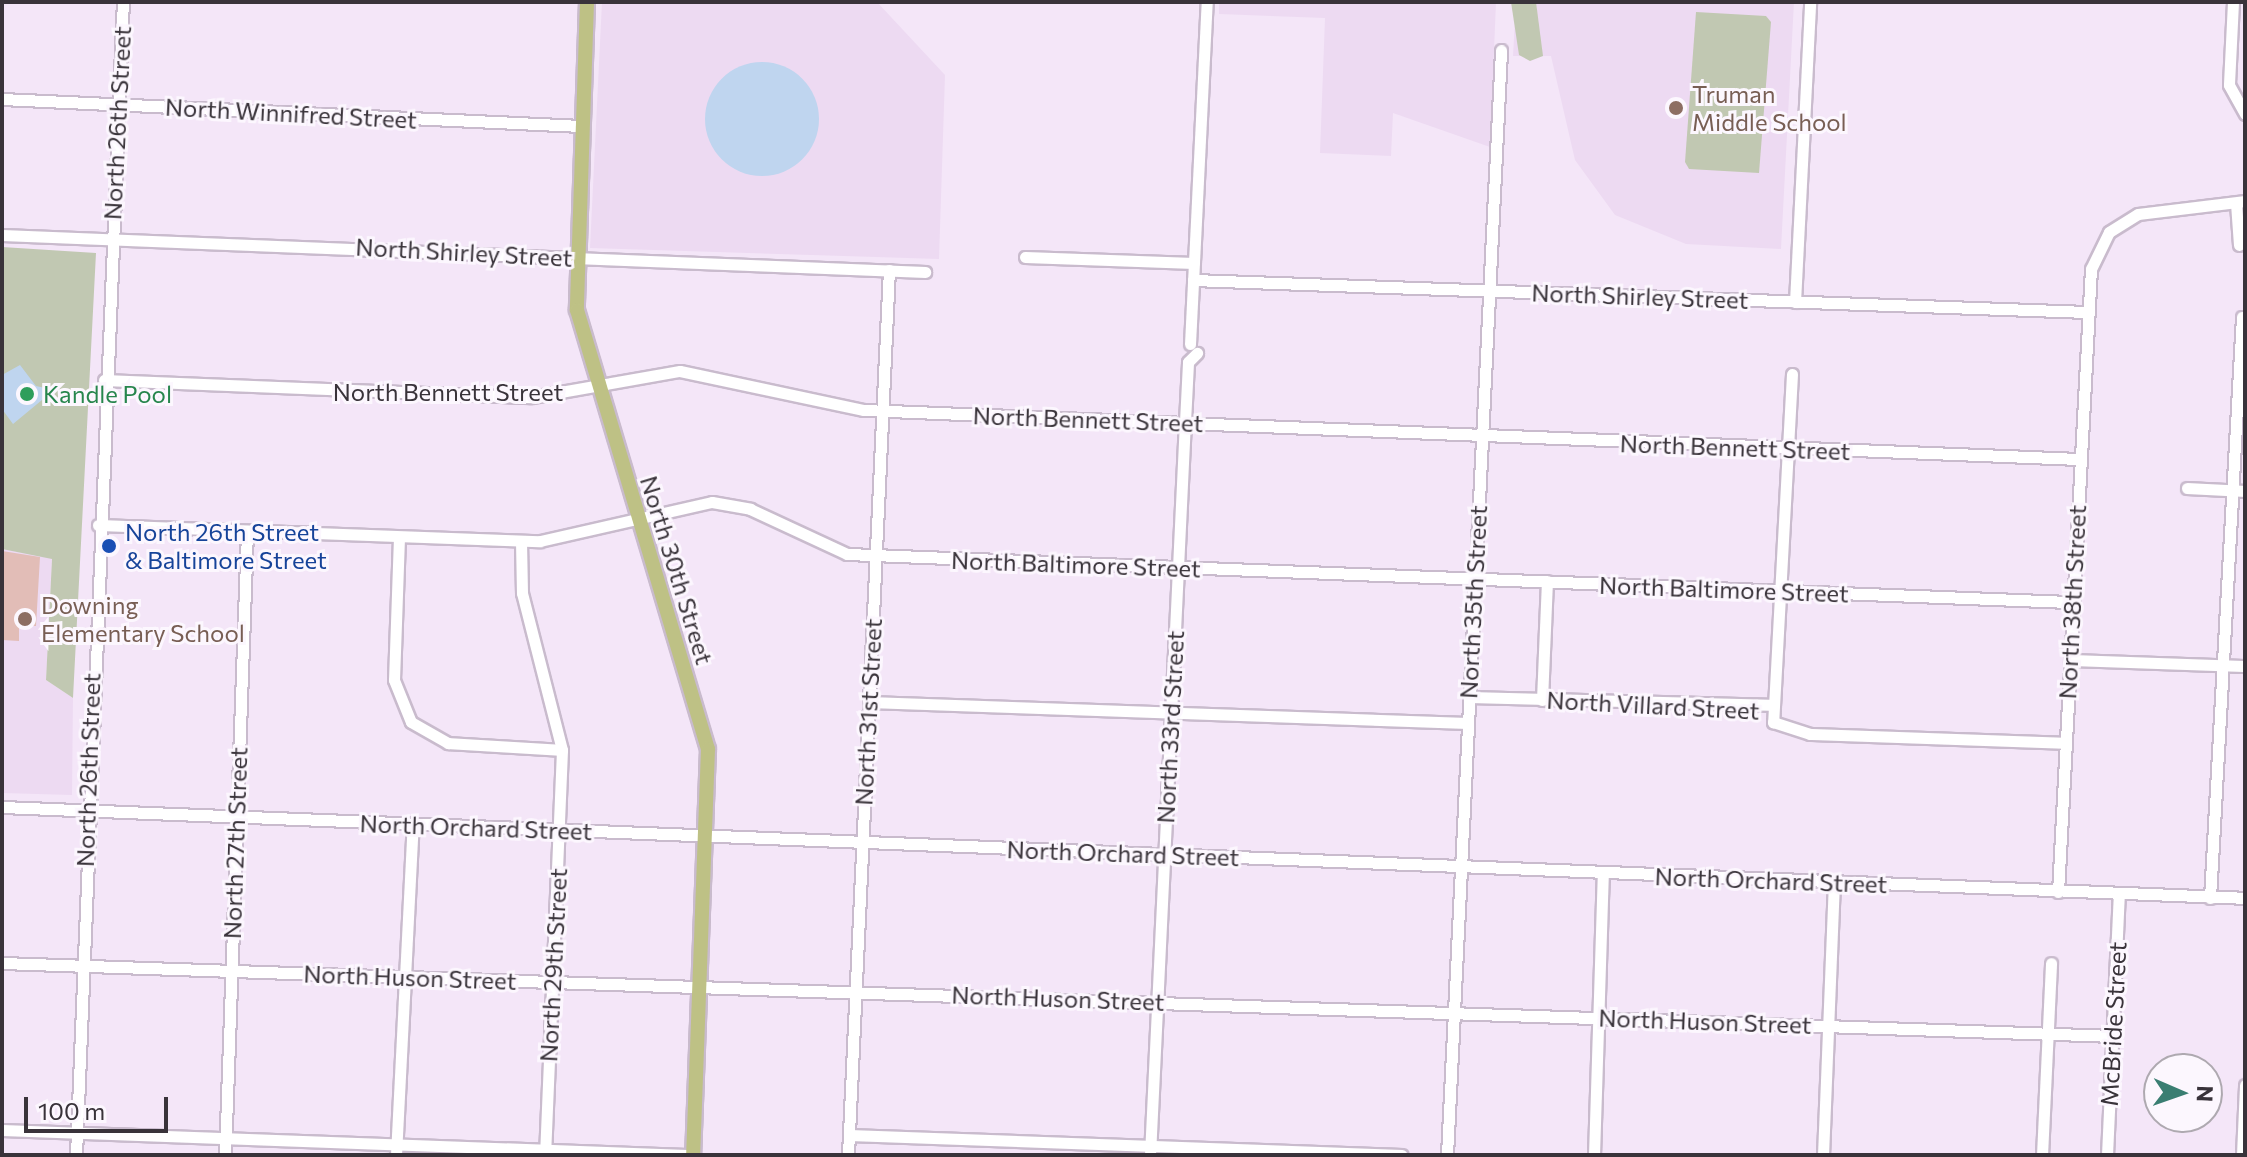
<!DOCTYPE html>
<html>
<head>
<meta charset="utf-8">
<style>
	body { margin:0 }
	#map { position:relative; width:2247px; height:1157px; overflow:hidden; background:#f4e6f8; font-family:Commissioner,sans-serif }
	div>[style] { position:absolute }
	.built>* { inset:0; background:#eddaf2 }
	.green>* { inset:0; background:#c1c8b2 }
	.water>* { inset:0; background:#bfd5ef }
	.round { border-radius:50% }
	.building>* { inset:0; background:#e2bdb7 }
	.roads { filter:drop-shadow(2px 0 #c9bbcd) drop-shadow(-2px 0 #c9bbcd) drop-shadow(0 2px #c9bbcd) drop-shadow(0 -2px #c9bbcd) }
	.minor>* { height:11px; margin:-5.5px; padding:0 5.5px; transform-origin:5.5px; border-radius:5.5px; background:#fff }
	.major>* { height:14px; margin:-7px; padding:0 7px; transform-origin:7px; border-radius:7px; background:#bec185 }
	.dots>* { width:22px; height:22px; translate:-50% -50%; box-sizing:border-box; border:4px solid #fcf7fe; border-radius:50% }
	span { translate:-50% -50%; white-space:nowrap; text-align:center; line-height:1.15; -webkit-text-stroke:6px #fcf7fe; paint-order:stroke }
	.education-label { font-size:24px; color:#785e54 }
	.left { translate:0 -50%; text-align:left }
	.street-label { font-size:24px; color:#39333a }
	.leisure-label { font-size:24px; color:#27864d }
	.transit-label { font-size:24px; color:#164399 }
	.frame { position:absolute; inset:0; border:4px solid #39333a; pointer-events:none }
	.north { position:absolute; left:2143px; top:1053px; width:80px; height:80px; box-sizing:border-box; background:#fcf7fe; border:2px solid #aea9b0; border-radius:50%; rotate:92deg; font-size:22px; font-weight:700; line-height:32px; text-align:center; color:#39333a }
	.north::after { content:''; display:block; margin:auto; width:28px; height:36px; background:#3a7e72; clip-path:polygon(50% 0,100% 100%,50% 72%,0 100%) }
	.scale { position:absolute; left:24px; top:1097px; width:144px; height:36px; box-sizing:border-box; border:4px solid #39333a; border-top:0; padding-left:10px; font-size:24px; line-height:28px; white-space:nowrap; color:#39333a; -webkit-text-stroke:6px #fcf7fe; paint-order:stroke }
</style>
</head>
<body>
<div id="map">
	<div class="built">
		<i style="clip-path:polygon(602px 2px,877px 2px,945px 75px,939px 259px,590px 248px)"></i>
		<i style="clip-path:polygon(1219px 2px,1496px 2px,1490px 147px,1393px 113px,1391px 156px,1320px 153px,1325px 18px,1219px 14px)"></i>
		<i style="clip-path:polygon(1516px 2px,1794px 2px,1781px 249px,1686px 244px,1615px 215px,1575px 160px,1551px 56px,1513px 56px)"></i>
		<i style="clip-path:polygon(2px 549px,52px 558px,46px 680px,73px 698px,72px 795px,2px 793px)"></i>
	</div>
	<div class="green">
		<i style="clip-path:polygon(1511px 2px,1536px 2px,1543px 56px,1530px 61px,1519px 55px)"></i>
		<i style="clip-path:polygon(1696px 12px,1766px 16px,1771px 22px,1759px 173px,1689px 169px,1685px 162px)"></i>
		<i style="clip-path:polygon(2px 247px,96px 253px,73px 698px,46px 680px,52px 559px,2px 549px)"></i>
	</div>
	<div class="water">
		<i class="round" style="left:705px;top:62px;width:114px;height:114px"></i>
		<i style="clip-path:polygon(20px 365px,36px 386px,54px 390px,13px 424px,2px 409px,2px 375px)"></i>
	</div>
	<div class="building">
		<i style="clip-path:polygon(2px 551px,40px 557px,36px 626px,19px 625px,19px 641px,2px 640px)"></i>
	</div>
	<div class="roads">
		<div class="minor">
			<i style="left:2233px;top:2px;width:83px;rotate:92.8deg"></i>
			<i style="left:2229px;top:85px;width:33px;rotate:61deg"></i>
			<i style="left:2px;top:99px;width:580px;rotate:2.67deg"></i>
			<i style="left:2236px;top:203px;width:42px;rotate:85.9deg"></i>
			<i style="left:2px;top:235px;width:924px;rotate:2.3deg"></i>
			<i style="left:1025px;top:257px;width:169px;rotate:2deg"></i>
			<i style="left:1193px;top:280px;width:895px;rotate:2.05deg"></i>
			<i style="left:1795px;top:302px;width:300px;rotate:-87.1deg"></i>
			<i style="left:1190px;top:344px;width:342px;rotate:-87.2deg"></i>
			<i style="left:1792px;top:374px;width:349px;rotate:93.1deg"></i>
			<i style="left:1773px;top:722px;width:39px;rotate:18deg"></i>
			<i style="left:1810px;top:734px;width:255px;rotate:2deg"></i>
			<i style="left:104px;top:380px;width:428px;rotate:2.3deg"></i>
			<i style="left:532px;top:397px;width:150px;rotate:-10deg"></i>
			<i style="left:680px;top:371px;width:188px;rotate:12deg"></i>
			<i style="left:864px;top:410px;width:1216px;rotate:2.31deg"></i>
			<i style="left:2187px;top:488px;width:58px;rotate:3deg"></i>
			<i style="left:98px;top:525px;width:442px;rotate:2.1deg"></i>
			<i style="left:540px;top:541px;width:176px;rotate:-12.8deg"></i>
			<i style="left:712px;top:502px;width:39px;rotate:10deg"></i>
			<i style="left:750px;top:509px;width:107px;rotate:24.9deg"></i>
			<i style="left:847px;top:554px;width:1225px;rotate:2.25deg"></i>
			<i style="left:399px;top:537px;width:143px;rotate:92deg"></i>
			<i style="left:394px;top:680px;width:45px;rotate:68deg"></i>
			<i style="left:411px;top:722px;width:43px;rotate:29.6deg"></i>
			<i style="left:448px;top:743px;width:114px;rotate:3.5deg"></i>
			<i style="left:521px;top:541px;width:52px;rotate:88.9deg"></i>
			<i style="left:522px;top:593px;width:162px;rotate:75.7deg"></i>
			<i style="left:562px;top:750px;width:404px;rotate:92.4deg"></i>
			<i style="left:2070px;top:660px;width:175px;rotate:2deg"></i>
			<i style="left:1469px;top:697px;width:300px;rotate:1.5deg"></i>
			<i style="left:1542px;top:700px;width:119px;rotate:-87.6deg"></i>
			<i style="left:869px;top:702px;width:599px;rotate:2.01deg"></i>
			<i style="left:2px;top:807px;width:2245px;rotate:2.32deg"></i>
			<i style="left:2058px;top:892px;width:624px;rotate:-86.97deg"></i>
			<i style="left:2091px;top:269px;width:41px;rotate:-64.1deg"></i>
			<i style="left:2109px;top:232px;width:34px;rotate:-32deg"></i>
			<i style="left:2138px;top:214px;width:108px;rotate:-6.9deg"></i>
			<i style="left:2210px;top:898px;width:582px;rotate:-86.85deg"></i>
			<i style="left:2px;top:963px;width:2112px;rotate:1.98deg"></i>
			<i style="left:2px;top:1130px;width:685px;rotate:2.09deg"></i>
			<i style="left:849px;top:1135px;width:553px;rotate:2.07deg"></i>
			<i style="left:76px;top:1155px;width:1154px;rotate:-87.67deg"></i>
			<i style="left:225px;top:1155px;width:624px;rotate:-87.98deg"></i>
			<i style="left:396px;top:1155px;width:331px;rotate:-87.1deg"></i>
			<i style="left:848px;top:1155px;width:886px;rotate:-87.35deg"></i>
			<i style="left:1150px;top:1155px;width:734px;rotate:-87.27deg"></i>
			<i style="left:1185px;top:422px;width:60px;rotate:-87.1deg"></i>
			<i style="left:1188px;top:362px;width:13px;rotate:-45deg"></i>
			<i style="left:1447px;top:1155px;width:1106px;rotate:-87.2deg"></i>
			<i style="left:1594px;top:1155px;width:281px;rotate:-88.2deg"></i>
			<i style="left:1823px;top:1155px;width:272px;rotate:-87.7deg"></i>
			<i style="left:2042px;top:1155px;width:192px;rotate:-87.3deg"></i>
			<i style="left:2107px;top:1155px;width:261px;rotate:-87.4deg"></i>
			<i style="left:2242px;top:1155px;width:70px;rotate:-87.5deg"></i>
		</div>
		<div class="major">
			<i style="left:587px;top:2px;width:308px;rotate:91.9deg"></i>
			<i style="left:577px;top:310px;width:458px;rotate:73.4deg"></i>
			<i style="left:708px;top:749px;width:406px;rotate:92.1deg"></i>
		</div>
	</div>
	<div class="dots">
		<i style="left:1676px;top:108px;background:#8d6e63"></i>
		<i style="left:27px;top:394px;background:#2e9e5b"></i>
		<i style="left:109px;top:546px;background:#1a4fb4"></i>
		<i style="left:25px;top:619px;background:#8d6e63"></i>
	</div>
	<div class="education-label">
		<span class="left" style="left:1692px;top:108px">Truman<br>Middle School</span>
		<span class="left" style="left:41px;top:619px">Downing<br>Elementary School</span>
	</div>
	<div class="street-label">
		<span style="left:291px;top:113px;rotate:3deg">North Winnifred Street</span>
		<span style="left:117px;top:123px;rotate:-87deg">North 26th Street</span>
		<span style="left:464px;top:252px;rotate:3deg">North Shirley Street</span>
		<span style="left:1640px;top:296px;rotate:2deg">North Shirley Street</span>
		<span style="left:448px;top:392px">North Bennett Street</span>
		<span style="left:1088px;top:419px;rotate:2deg">North Bennett Street</span>
		<span style="left:1735px;top:447px;rotate:2deg">North Bennett Street</span>
		<span style="left:1076px;top:564px;rotate:2deg">North Baltimore Street</span>
		<span style="left:677px;top:570px;rotate:73deg">North 30th Street</span>
		<span style="left:1724px;top:589px;rotate:2deg">North Baltimore Street</span>
		<span style="left:1473px;top:602px;rotate:-87deg">North 35th Street</span>
		<span style="left:2072px;top:602px;rotate:-87deg">North 38th Street</span>
		<span style="left:1653px;top:705px;rotate:3deg">North Villard Street</span>
		<span style="left:868px;top:712px;rotate:-87deg">North 31st Street</span>
		<span style="left:1170px;top:727px;rotate:-87deg">North 33rd Street</span>
		<span style="left:88px;top:770px;rotate:-88deg">North 26th Street</span>
		<span style="left:476px;top:827px;rotate:2deg">North Orchard Street</span>
		<span style="left:235px;top:843px;rotate:-88deg">North 27th Street</span>
		<span style="left:1123px;top:853px;rotate:2deg">North Orchard Street</span>
		<span style="left:1771px;top:880px;rotate:2deg">North Orchard Street</span>
		<span style="left:553px;top:965px;rotate:-87deg">North 29th Street</span>
		<span style="left:410px;top:977px;rotate:2deg">North Huson Street</span>
		<span style="left:1058px;top:998px;rotate:2deg">North Huson Street</span>
		<span style="left:1705px;top:1021px;rotate:2deg">North Huson Street</span>
		<span style="left:2113px;top:1024px;rotate:-87deg">McBride Street</span>
	</div>
	<div class="leisure-label">
		<span class="left" style="left:43px;top:394px">Kandle Pool</span>
	</div>
	<div class="transit-label">
		<span class="left" style="left:125px;top:546px">North 26th Street<br>&amp; Baltimore Street</span>
	</div>
	<div class="frame"></div>
	<div class="north">N</div>
	<div class="scale">100 m</div>
</div>
</body>
</html>
